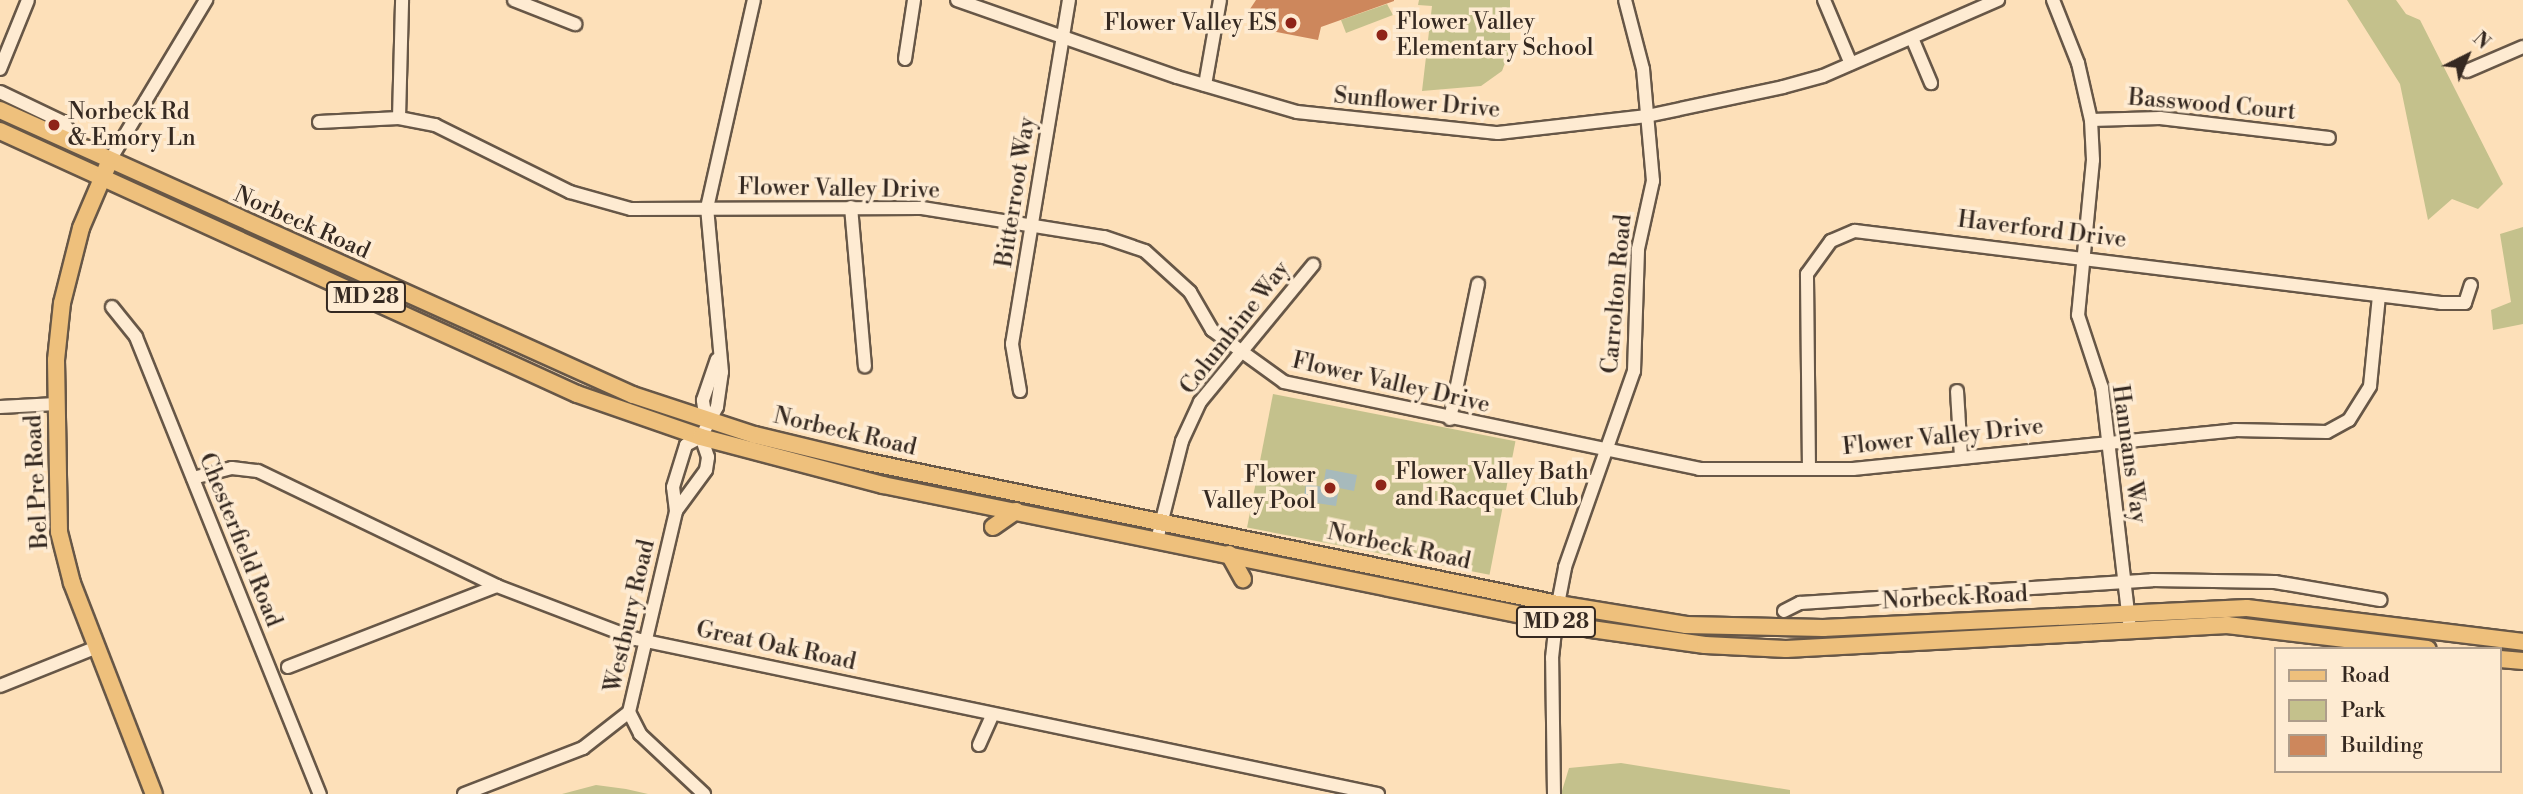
<!DOCTYPE html>
<html>
<head>
<meta charset="utf-8">
<style>
	body { margin:0 }
	#map { position:relative; width:2523px; height:794px; overflow:hidden; background:#fde0b9; font-family:"Libre Bodoni",serif }
	div>[style] { position:absolute }
	.green>* { inset:0; background:#c4c18c; transform-origin:0 0 }
	.water>* { inset:0; background:#a7babc }
	.building>* { inset:0; background:#cd875c }
	.roads { filter:drop-shadow(2px 0 #675747) drop-shadow(-2px 0 #675747) drop-shadow(0 2px #675747) drop-shadow(0 -2px #675747) }
	.minor>* { height:12px; margin:-6px; padding:0 6px; transform-origin:6px; border-radius:6px; background:#feebd2 }
	.major>* { height:16px; margin:-8px; padding:0 8px; transform-origin:8px; border-radius:8px; background:#eec07c }
	.dots>* { width:19px; height:19px; translate:-50% -50%; box-sizing:border-box; border:4px solid #feebd2; border-radius:50% }
	span { translate:-50% -50%; white-space:nowrap; text-align:center; line-height:1.15; -webkit-text-stroke:7px #feebd2; paint-order:stroke }
	.shield-label span { padding:2px 5px; background:#feebd2; border:2px solid; border-radius:5px; -webkit-text-stroke-width:0 }
	.shield-label { font-size:21px; color:#352921; font-weight:700 }
	.poi-label { font-size:23px; color:#352921 }
	.left { translate:0 -50%; text-align:left }
	.right { translate:-100% -50%; text-align:right }
	.street-label { font-size:23px; color:#352921 }
	.legend { position:absolute; left:2274px; top:647px; width:228px; height:126px; box-sizing:border-box; background:#feebd2; border:2px solid #ae9d8b; margin:0; padding:9px 12px; list-style:none; font-size:21px; color:#352921 }
	.legend li { display:flex; align-items:center; gap:14px; height:35px }
	.legend b { width:35px; border:2px solid #ae9d8b }
	.north { position:absolute; left:2432px; top:21px; width:70px; height:70px; -webkit-text-stroke:5px #feebd2; paint-order:stroke; rotate:43deg; font-size:19px; font-weight:700; line-height:28px; text-align:center; color:#352921 }
	.north::after { content:''; display:block; margin:auto; width:24px; height:32px; background:#352921; clip-path:polygon(50% 0,100% 100%,50% 72%,0 100%) }
</style>
</head>
<body>
<div id="map">
	<div class="green">
		<i style="clip-path:polygon(1419px 0,1510px 0,1510px 50px,1502px 71px,1481px 86px,1422px 91px,1432px 6px,1418px 5px)"></i>
		<i style="clip-path:polygon(2347px 0,2396px 0,2406px 14px,2420px 20px,2503px 184px,2478px 209px,2452px 199px,2428px 220px,2400px 84px)"></i>
		<i style="clip-path:polygon(1387px 4px,1393px 15px,1346px 33px,1341px 20px)"></i>
		<i style="clip-path:polygon(2523px 227px,2523px 324px,2493px 330px,2491px 310px,2511px 302px,2500px 234px)"></i>
		<i style="left:1273px;top:394px;width:247px;height:136px;rotate:11deg"></i>
		<i style="clip-path:polygon(1621px 763px,1790px 790px,1790px 794px,1561px 794px,1569px 768px)"></i>
		<i style="clip-path:polygon(596px 785px,626px 789px,648px 794px,562px 794px)"></i>
	</div>
	<div class="water">
		<i style="clip-path:polygon(1326px 469px,1357px 475px,1354px 491px,1339px 488px,1336px 506px,1303px 501px,1306px 484px,1323px 487px)"></i>
	</div>
	<div class="building">
		<i style="clip-path:polygon(1256px 0,1394px 0,1394px 1px,1321px 27px,1318px 40px,1250px 27px,1248px 12px)"></i>
	</div>
	<div class="roads">
		<div class="minor">
			<i style="left:514px;top:0;width:66px;rotate:21.5deg"></i>
			<i style="left:957px;top:0;width:233px;rotate:19.3deg"></i>
			<i style="left:1177px;top:77px;width:125px;rotate:16.3deg"></i>
			<i style="left:1297px;top:112px;width:202px;rotate:6deg"></i>
			<i style="left:1498px;top:133px;width:150px;rotate:-6.5deg"></i>
			<i style="left:1647px;top:116px;width:139px;rotate:-12deg"></i>
			<i style="left:1783px;top:87px;width:41px;rotate:-15.4deg"></i>
			<i style="left:1823px;top:76px;width:191px;rotate:-23.5deg"></i>
			<i style="left:1824px;top:0;width:69px;rotate:67.1deg"></i>
			<i style="left:2053px;top:0;width:68px;rotate:68.4deg"></i>
			<i style="left:2078px;top:63px;width:58px;rotate:77.2deg"></i>
			<i style="left:2091px;top:120px;width:40px;rotate:87.1deg"></i>
			<i style="left:2093px;top:160px;width:156px;rotate:95.5deg"></i>
			<i style="left:2078px;top:315px;width:77px;rotate:71.8deg"></i>
			<i style="left:2102px;top:388px;width:236px;rotate:83.4deg"></i>
			<i style="left:1912px;top:38px;width:49px;rotate:67.1deg"></i>
			<i style="left:905px;top:59px;width:60px;rotate:-81.3deg"></i>
			<i style="left:0;top:69px;width:74px;rotate:-67.9deg"></i>
			<i style="left:2467px;top:71px;width:61px;rotate:-23.2deg"></i>
			<i style="left:1205px;top:85px;width:86px;rotate:-80deg"></i>
			<i style="left:0;top:92px;width:70px;rotate:25.5deg"></i>
			<i style="left:63px;top:122px;width:29px;rotate:55deg"></i>
			<i style="left:399px;top:118px;width:118px;rotate:-88.5deg"></i>
			<i style="left:2091px;top:120px;width:69px;rotate:-1.7deg"></i>
			<i style="left:2160px;top:118px;width:170px;rotate:6.7deg"></i>
			<i style="left:319px;top:122px;width:80px;rotate:-2.9deg"></i>
			<i style="left:399px;top:118px;width:37px;rotate:11deg"></i>
			<i style="left:435px;top:125px;width:151px;rotate:26.4deg"></i>
			<i style="left:570px;top:192px;width:63px;rotate:15.6deg"></i>
			<i style="left:631px;top:209px;width:291px;rotate:-0.2deg"></i>
			<i style="left:922px;top:208px;width:184px;rotate:9.1deg"></i>
			<i style="left:1104px;top:237px;width:43px;rotate:18.9deg"></i>
			<i style="left:1145px;top:251px;width:61px;rotate:42.3deg"></i>
			<i style="left:1190px;top:292px;width:44px;rotate:59.9deg"></i>
			<i style="left:1212px;top:330px;width:89px;rotate:35.8deg"></i>
			<i style="left:1284px;top:382px;width:424px;rotate:11.8deg"></i>
			<i style="left:1699px;top:469px;width:154px"></i>
			<i style="left:1853px;top:469px;width:384px;rotate:-5.8deg"></i>
			<i style="left:2235px;top:430px;width:92px;rotate:1.2deg"></i>
			<i style="left:2327px;top:432px;width:25px;rotate:-29deg"></i>
			<i style="left:2349px;top:420px;width:40px;rotate:-58deg"></i>
			<i style="left:2370px;top:386px;width:90px;rotate:-84.3deg"></i>
			<i style="left:110px;top:160px;width:187px;rotate:-59deg"></i>
			<i style="left:851px;top:207px;width:160px;rotate:85deg"></i>
			<i style="left:112px;top:307px;width:38px;rotate:51deg"></i>
			<i style="left:136px;top:337px;width:493px;rotate:68.1deg"></i>
			<i style="left:1020px;top:391px;width:48px;rotate:-99.7deg"></i>
			<i style="left:1012px;top:344px;width:349px;rotate:-80.6deg"></i>
			<i style="left:1957px;top:391px;width:66px;rotate:86.5deg"></i>
			<i style="left:0;top:407px;width:56px;rotate:-3.1deg"></i>
			<i style="left:1450px;top:419px;width:138px;rotate:-78.3deg"></i>
			<i style="left:706px;top:420px;width:20px;rotate:-99deg"></i>
			<i style="left:703px;top:400px;width:43px;rotate:-71.1deg"></i>
			<i style="left:1809px;top:469px;width:195px;rotate:-90.6deg"></i>
			<i style="left:1807px;top:274px;width:41px;rotate:-54deg"></i>
			<i style="left:1831px;top:241px;width:26px;rotate:-23deg"></i>
			<i style="left:1855px;top:231px;width:590px;rotate:7deg"></i>
			<i style="left:2441px;top:303px;width:24px"></i>
			<i style="left:2465px;top:303px;width:19px;rotate:-72deg"></i>
			<i style="left:193px;top:478px;width:40px;rotate:-14.4deg"></i>
			<i style="left:232px;top:468px;width:26px;rotate:7deg"></i>
			<i style="left:258px;top:471px;width:265px;rotate:25.7deg"></i>
			<i style="left:497px;top:586px;width:149px;rotate:20.9deg"></i>
			<i style="left:636px;top:639px;width:758px;rotate:11.8deg"></i>
			<i style="left:676px;top:511px;width:51px;rotate:-53.8deg"></i>
			<i style="left:706px;top:470px;width:13px;rotate:-81deg"></i>
			<i style="left:708px;top:457px;width:21px;rotate:-109deg"></i>
			<i style="left:701px;top:437px;width:34px;rotate:-62deg"></i>
			<i style="left:717px;top:407px;width:35px;rotate:-82deg"></i>
			<i style="left:722px;top:372px;width:165px;rotate:-95.2deg"></i>
			<i style="left:707px;top:208px;width:213px;rotate:-77.3deg"></i>
			<i style="left:1157px;top:540px;width:102px;rotate:-75.8deg"></i>
			<i style="left:1182px;top:441px;width:43px;rotate:-65.2deg"></i>
			<i style="left:1200px;top:402px;width:178px;rotate:-50.5deg"></i>
			<i style="left:1784px;top:611px;width:18px;rotate:-27deg"></i>
			<i style="left:1800px;top:603px;width:353px;rotate:-3.7deg"></i>
			<i style="left:2152px;top:580px;width:123px;rotate:0.9deg"></i>
			<i style="left:2275px;top:582px;width:107px;rotate:9.7deg"></i>
			<i style="left:288px;top:667px;width:224px;rotate:-21.2deg"></i>
			<i style="left:0;top:686px;width:105px;rotate:-21.9deg"></i>
			<i style="left:629px;top:712px;width:25px;rotate:63deg"></i>
			<i style="left:640px;top:734px;width:88px;rotate:43.2deg"></i>
			<i style="left:979px;top:745px;width:34px;rotate:-66deg"></i>
			<i style="left:464px;top:794px;width:128px;rotate:-21.1deg"></i>
			<i style="left:583px;top:748px;width:58px;rotate:-38deg"></i>
			<i style="left:629px;top:712px;width:206px;rotate:-76.8deg"></i>
			<i style="left:676px;top:511px;width:24px;rotate:-97deg"></i>
			<i style="left:673px;top:487px;width:44px;rotate:-72.8deg"></i>
			<i style="left:686px;top:445px;width:17px;rotate:-28deg"></i>
			<i style="left:1554px;top:794px;width:136px;rotate:-90.8deg"></i>
			<i style="left:1552px;top:658px;width:54px;rotate:-83.7deg"></i>
			<i style="left:1558px;top:604px;width:38px;rotate:-79deg"></i>
			<i style="left:1565px;top:567px;width:208px;rotate:-70.6deg"></i>
			<i style="left:1634px;top:371px;width:122px;rotate:-88.1deg"></i>
			<i style="left:1638px;top:249px;width:70px;rotate:-77.6deg"></i>
			<i style="left:1653px;top:181px;width:112px;rotate:-95.1deg"></i>
			<i style="left:1643px;top:69px;width:71px;rotate:-104.6deg"></i>
		</div>
		<div class="major">
			<i style="left:0;top:110px;width:694px;rotate:24.24deg"></i>
			<i style="left:633px;top:395px;width:128px;rotate:18.2deg"></i>
			<i style="left:755px;top:435px;width:111px;rotate:13.5deg"></i>
			<i style="left:863px;top:461px;width:710px;rotate:11.63deg"></i>
			<i style="left:1558px;top:604px;width:130px;rotate:9.3deg"></i>
			<i style="left:1686px;top:625px;width:137px;rotate:1.3deg"></i>
			<i style="left:1823px;top:628px;width:424px;rotate:-2.7deg"></i>
			<i style="left:2247px;top:608px;width:278px;rotate:7deg"></i>
			<i style="left:0;top:131px;width:634px;rotate:24.5deg"></i>
			<i style="left:577px;top:394px;width:131px;rotate:19.1deg"></i>
			<i style="left:701px;top:437px;width:188px;rotate:14.8deg"></i>
			<i style="left:883px;top:485px;width:722px;rotate:11.5deg"></i>
			<i style="left:1591px;top:629px;width:115px;rotate:8deg"></i>
			<i style="left:1705px;top:645px;width:81px;rotate:2.8deg"></i>
			<i style="left:1786px;top:649px;width:442px;rotate:-3.1deg"></i>
			<i style="left:2227px;top:625px;width:202px;rotate:6.8deg"></i>
			<i style="left:107px;top:167px;width:66px;rotate:113.1deg"></i>
			<i style="left:81px;top:228px;width:77px;rotate:104.2deg"></i>
			<i style="left:62px;top:303px;width:57px;rotate:96deg"></i>
			<i style="left:56px;top:360px;width:172px;rotate:89deg"></i>
			<i style="left:59px;top:532px;width:53px;rotate:75.7deg"></i>
			<i style="left:72px;top:583px;width:226px;rotate:68.8deg"></i>
			<i style="left:993px;top:527px;width:28px;rotate:-35deg"></i>
			<i style="left:1229px;top:554px;width:29px;rotate:61deg"></i>
			<i style="left:2500px;top:659px;width:23px;rotate:5deg"></i>
		</div>
	</div>
	<div class="dots">
		<i style="left:1291px;top:23px;background:#8f2418"></i>
		<i style="left:1382px;top:35px;background:#8f2418"></i>
		<i style="left:54px;top:125px;background:#8f2418"></i>
		<i style="left:1381px;top:485px;background:#8f2418"></i>
		<i style="left:1330px;top:488px;background:#8f2418"></i>
	</div>
	<div class="shield-label">
		<span style="left:366px;top:297px">MD 28</span>
		<span style="left:1556px;top:622px">MD 28</span>
	</div>
	<div class="poi-label">
		<span class="left" style="left:1396px;top:35px">Flower Valley<br>Elementary School</span>
		<span class="right" style="left:1277px;top:23px">Flower Valley ES</span>
		<span class="left" style="left:68px;top:125px">Norbeck Rd<br>&amp; Emory Ln</span>
		<span class="left" style="left:1395px;top:485px">Flower Valley Bath<br>and Racquet Club</span>
		<span class="right" style="left:1316px;top:488px">Flower<br>Valley Pool</span>
	</div>
	<div class="street-label">
		<span style="left:1417px;top:103px;rotate:5deg">Sunflower Drive</span>
		<span style="left:2212px;top:105px;rotate:5deg">Basswood Court</span>
		<span style="left:839px;top:189px;rotate:1deg">Flower Valley Drive</span>
		<span style="left:1016px;top:192px;rotate:-81deg">Bitterroot Way</span>
		<span style="left:302px;top:223px;rotate:24deg">Norbeck Road</span>
		<span style="left:2042px;top:230px;rotate:7deg">Haverford Drive</span>
		<span style="left:1617px;top:294px;rotate:-85deg">Carrolton Road</span>
		<span style="left:1235px;top:328px;rotate:-52deg">Columbine Way</span>
		<span style="left:1391px;top:383px;rotate:13deg">Flower Valley Drive</span>
		<span style="left:845px;top:432px;rotate:13deg">Norbeck Road</span>
		<span style="left:1943px;top:437px;rotate:-6deg">Flower Valley Drive</span>
		<span style="left:2129px;top:454px;rotate:82deg">Hannans Way</span>
		<span style="left:37px;top:482px;rotate:-93deg">Bel Pre Road</span>
		<span style="left:240px;top:540px;rotate:68deg">Chesterfield Road</span>
		<span style="left:1399px;top:547px;rotate:12deg">Norbeck Road</span>
		<span style="left:1955px;top:598px;rotate:-3deg">Norbeck Road</span>
		<span style="left:630px;top:616px;rotate:-77deg">Westbury Road</span>
		<span style="left:776px;top:646px;rotate:12deg">Great Oak Road</span>
	</div>
	<ul class="legend">
	<li><b style="height:9px;background:#eec07c"></b>Road</li>
	<li><b style="height:19px;background:#c4c18c"></b>Park</li>
	<li><b style="height:19px;background:#cd875c"></b>Building</li>
	</ul>
	<div class="north">N</div>
</div>
</body>
</html>
